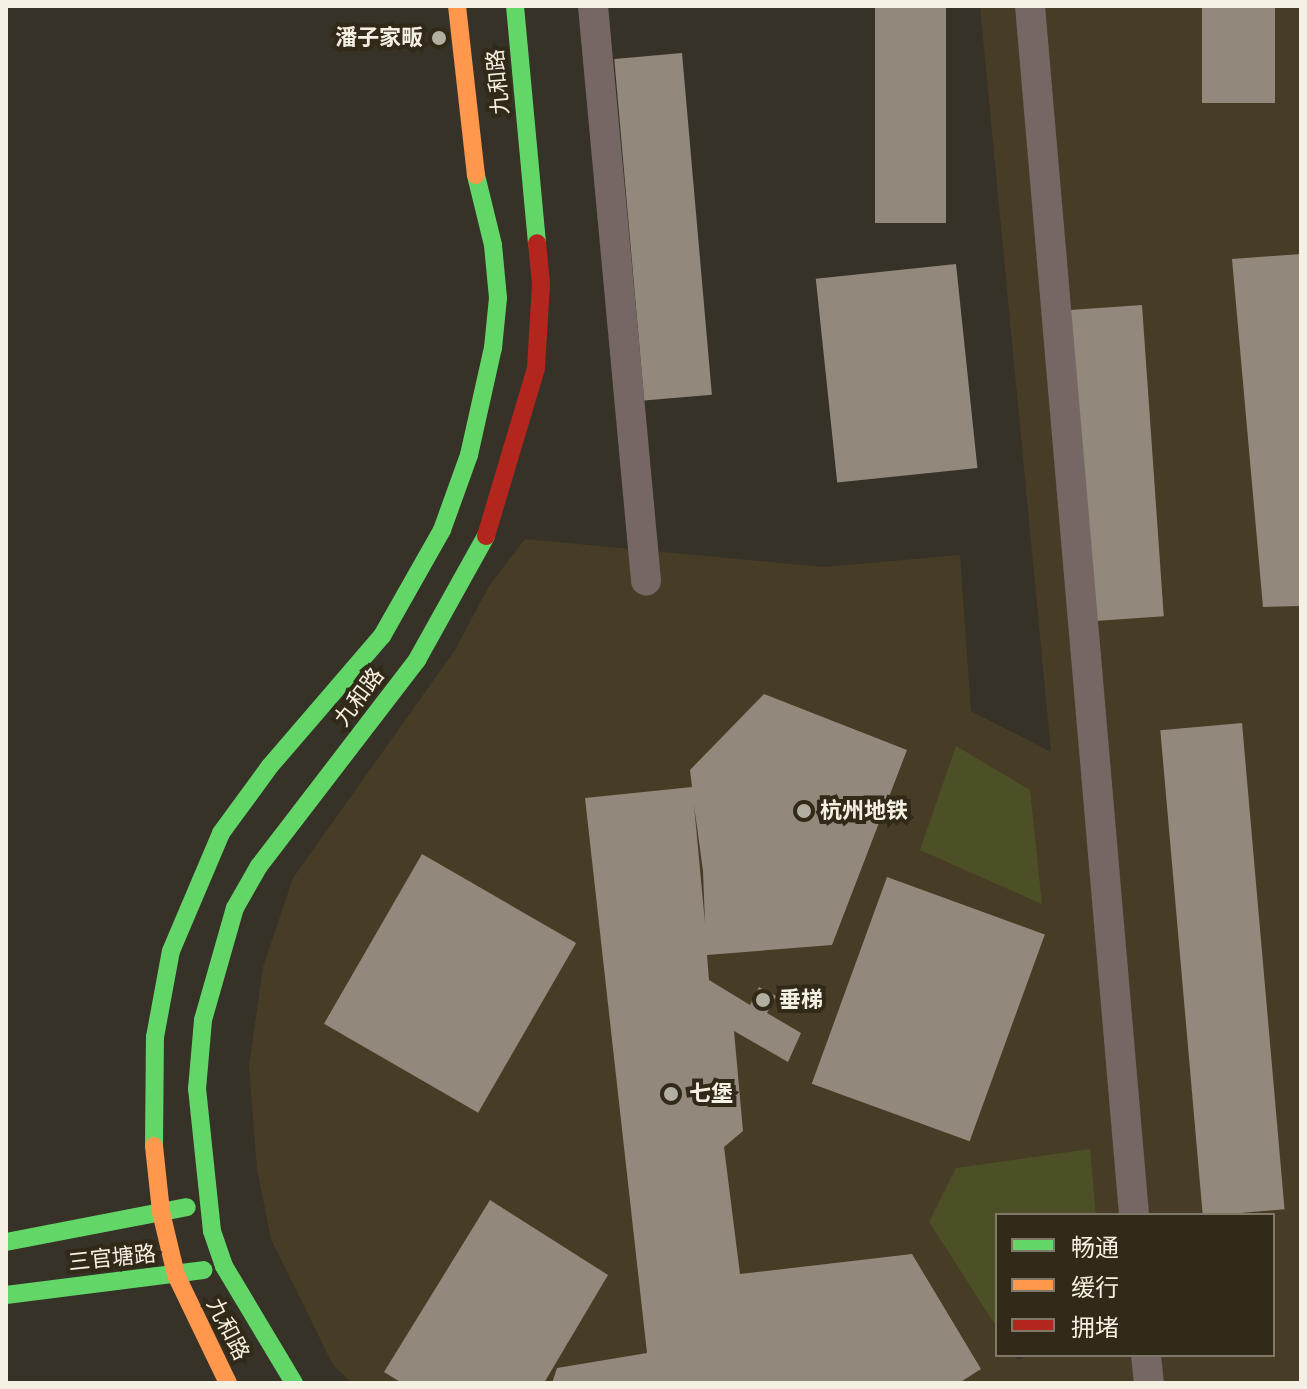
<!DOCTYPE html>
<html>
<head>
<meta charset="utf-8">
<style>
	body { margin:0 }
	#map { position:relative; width:1307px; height:1389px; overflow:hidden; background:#373228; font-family:Lora,"Noto Sans SC",serif }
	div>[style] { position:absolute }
	.built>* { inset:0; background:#473c25 }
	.green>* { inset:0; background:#4d5026 }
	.building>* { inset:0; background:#93887c; transform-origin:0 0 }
	.street>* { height:30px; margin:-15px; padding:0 15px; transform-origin:15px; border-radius:15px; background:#766664 }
	.fast>* { height:18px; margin:-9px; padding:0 9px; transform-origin:9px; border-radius:9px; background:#63d668 }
	.slow>* { height:18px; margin:-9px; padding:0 9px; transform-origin:9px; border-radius:9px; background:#ff974d }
	.jam>* { height:18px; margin:-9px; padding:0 9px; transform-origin:9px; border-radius:9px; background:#b3261e }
	.dots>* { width:22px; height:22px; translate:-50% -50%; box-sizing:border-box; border:4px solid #322a18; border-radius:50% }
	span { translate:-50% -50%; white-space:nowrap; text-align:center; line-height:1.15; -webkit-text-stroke:8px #322a18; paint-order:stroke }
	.poi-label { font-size:22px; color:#f5f0e4; font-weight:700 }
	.right { translate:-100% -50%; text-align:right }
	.left { translate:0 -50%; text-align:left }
	.street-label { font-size:22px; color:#f5f0e4 }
	.frame { position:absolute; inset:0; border:8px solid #f5f0e4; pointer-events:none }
	.legend { position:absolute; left:995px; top:1213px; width:280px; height:144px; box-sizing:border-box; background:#322a18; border:2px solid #80796a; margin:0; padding:10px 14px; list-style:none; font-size:24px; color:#f5f0e4 }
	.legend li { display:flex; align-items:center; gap:16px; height:40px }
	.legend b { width:40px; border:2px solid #80796a }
</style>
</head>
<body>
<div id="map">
	<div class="built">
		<i style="clip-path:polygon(evenodd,980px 6px,1301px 6px,1301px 1383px,352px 1383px,333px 1365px,271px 1239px,257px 1169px,249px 1066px,263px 967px,293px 878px,455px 650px,489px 586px,525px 539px,824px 567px,960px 555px,971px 711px,1051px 752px,980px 6px,1089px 1149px,1096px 1215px,1273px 1215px,1273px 1355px,1029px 1355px,1018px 1360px,1015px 1355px,997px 1355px,997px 1328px,929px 1222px,1089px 1149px)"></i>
	</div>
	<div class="green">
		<i style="clip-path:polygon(956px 746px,1030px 790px,1042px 904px,920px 850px)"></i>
		<i style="clip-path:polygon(1090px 1149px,1096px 1215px,997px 1215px,997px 1328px,929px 1222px,956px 1168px)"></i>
	</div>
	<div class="building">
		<i style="left:875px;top:6px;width:71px;height:217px"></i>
		<i style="left:1202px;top:6px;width:73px;height:97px"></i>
		<i style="left:682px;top:53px;width:343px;height:68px;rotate:85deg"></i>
		<i style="clip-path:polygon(1301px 254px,1301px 606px,1263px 607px,1232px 259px)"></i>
		<i style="left:956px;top:264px;width:205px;height:141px;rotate:84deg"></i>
		<i style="left:1142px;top:305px;width:312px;height:76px;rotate:86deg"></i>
		<i style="clip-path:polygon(evenodd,764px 694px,907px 750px,832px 945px,707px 955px,709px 980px,750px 1005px,759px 987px,776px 996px,767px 1013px,801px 1033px,788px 1062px,734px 1031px,743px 1131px,724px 1147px,740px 1274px,912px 1254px,981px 1369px,959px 1383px,552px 1383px,557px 1368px,647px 1353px,585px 798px,692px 787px,690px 770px,764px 694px,694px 805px,703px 871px,705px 923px,694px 805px)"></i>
		<i style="left:1242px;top:723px;width:488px;height:82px;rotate:85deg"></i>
		<i style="left:422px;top:854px;width:178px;height:196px;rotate:30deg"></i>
		<i style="left:887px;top:877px;width:168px;height:220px;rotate:20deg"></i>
		<i style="clip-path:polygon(490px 1200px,608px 1275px,544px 1383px,402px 1383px,384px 1372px)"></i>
	</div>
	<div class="street">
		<i style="left:593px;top:6px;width:577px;rotate:84.73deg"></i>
		<i style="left:1030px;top:6px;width:1213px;rotate:85.08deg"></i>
		<i style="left:1146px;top:1355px;width:28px;rotate:84deg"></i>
	</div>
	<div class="fast">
		<i style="left:515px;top:6px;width:238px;rotate:84.7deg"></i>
		<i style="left:154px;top:1146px;width:109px;rotate:-89.5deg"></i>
		<i style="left:155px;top:1037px;width:87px;rotate:-79.5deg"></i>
		<i style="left:171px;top:951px;width:128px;rotate:-67deg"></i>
		<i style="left:221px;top:833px;width:83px;rotate:-53.8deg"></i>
		<i style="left:270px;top:766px;width:172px;rotate:-49.3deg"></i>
		<i style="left:382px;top:636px;width:122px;rotate:-60.5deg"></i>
		<i style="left:442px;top:530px;width:80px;rotate:-70.2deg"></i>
		<i style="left:469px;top:455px;width:110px;rotate:-77.4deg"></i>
		<i style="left:493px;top:348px;width:50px;rotate:-84.3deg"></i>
		<i style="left:498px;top:298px;width:53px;rotate:-95.4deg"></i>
		<i style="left:493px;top:245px;width:72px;rotate:-103.7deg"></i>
		<i style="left:6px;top:1242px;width:184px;rotate:-10.9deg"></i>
		<i style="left:6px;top:1295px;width:199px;rotate:-7.2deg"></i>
		<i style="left:294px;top:1383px;width:136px;rotate:-120.9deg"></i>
		<i style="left:224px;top:1266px;width:37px;rotate:-109deg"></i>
		<i style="left:212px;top:1231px;width:143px;rotate:-96deg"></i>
		<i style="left:197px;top:1089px;width:69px;rotate:-85deg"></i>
		<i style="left:203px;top:1020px;width:116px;rotate:-74.1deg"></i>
		<i style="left:235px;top:908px;width:48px;rotate:-60.3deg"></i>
		<i style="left:259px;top:866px;width:260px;rotate:-52.5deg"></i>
		<i style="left:417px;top:660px;width:142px;rotate:-60.9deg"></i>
	</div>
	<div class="slow">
		<i style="left:457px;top:6px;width:170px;rotate:83.6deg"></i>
		<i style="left:154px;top:1146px;width:66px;rotate:83.9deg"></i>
		<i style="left:161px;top:1212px;width:65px;rotate:76.6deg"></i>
		<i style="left:176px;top:1275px;width:120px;rotate:64.3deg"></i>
	</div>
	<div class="jam">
		<i style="left:486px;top:536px;width:175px;rotate:-73.4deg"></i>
		<i style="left:536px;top:368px;width:85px;rotate:-86.6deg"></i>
		<i style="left:541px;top:283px;width:40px;rotate:-95.7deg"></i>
	</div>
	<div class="dots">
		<i style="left:439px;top:38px;background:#b2aea2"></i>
		<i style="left:804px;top:811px;background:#b2aea2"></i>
		<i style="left:763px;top:1000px;background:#b2aea2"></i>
		<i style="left:671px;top:1094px;background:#b2aea2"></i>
	</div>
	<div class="poi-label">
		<span class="right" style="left:423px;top:38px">潘子家畈</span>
		<span class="left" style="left:820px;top:811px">杭州地铁</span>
		<span class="left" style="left:779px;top:1000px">垂梯</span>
		<span class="left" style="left:689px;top:1094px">七堡</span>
	</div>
	<div class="street-label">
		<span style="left:498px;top:82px;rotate:-95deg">九和路</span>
		<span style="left:359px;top:697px;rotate:-53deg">九和路</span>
		<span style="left:112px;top:1258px;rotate:-6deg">三官塘路</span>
		<span style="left:228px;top:1329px;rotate:63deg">九和路</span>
	</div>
	<div class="frame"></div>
	<ul class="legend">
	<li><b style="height:10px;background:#63d668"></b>畅通</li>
	<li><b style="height:10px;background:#ff974d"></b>缓行</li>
	<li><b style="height:10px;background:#b3261e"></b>拥堵</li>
	</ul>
</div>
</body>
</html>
